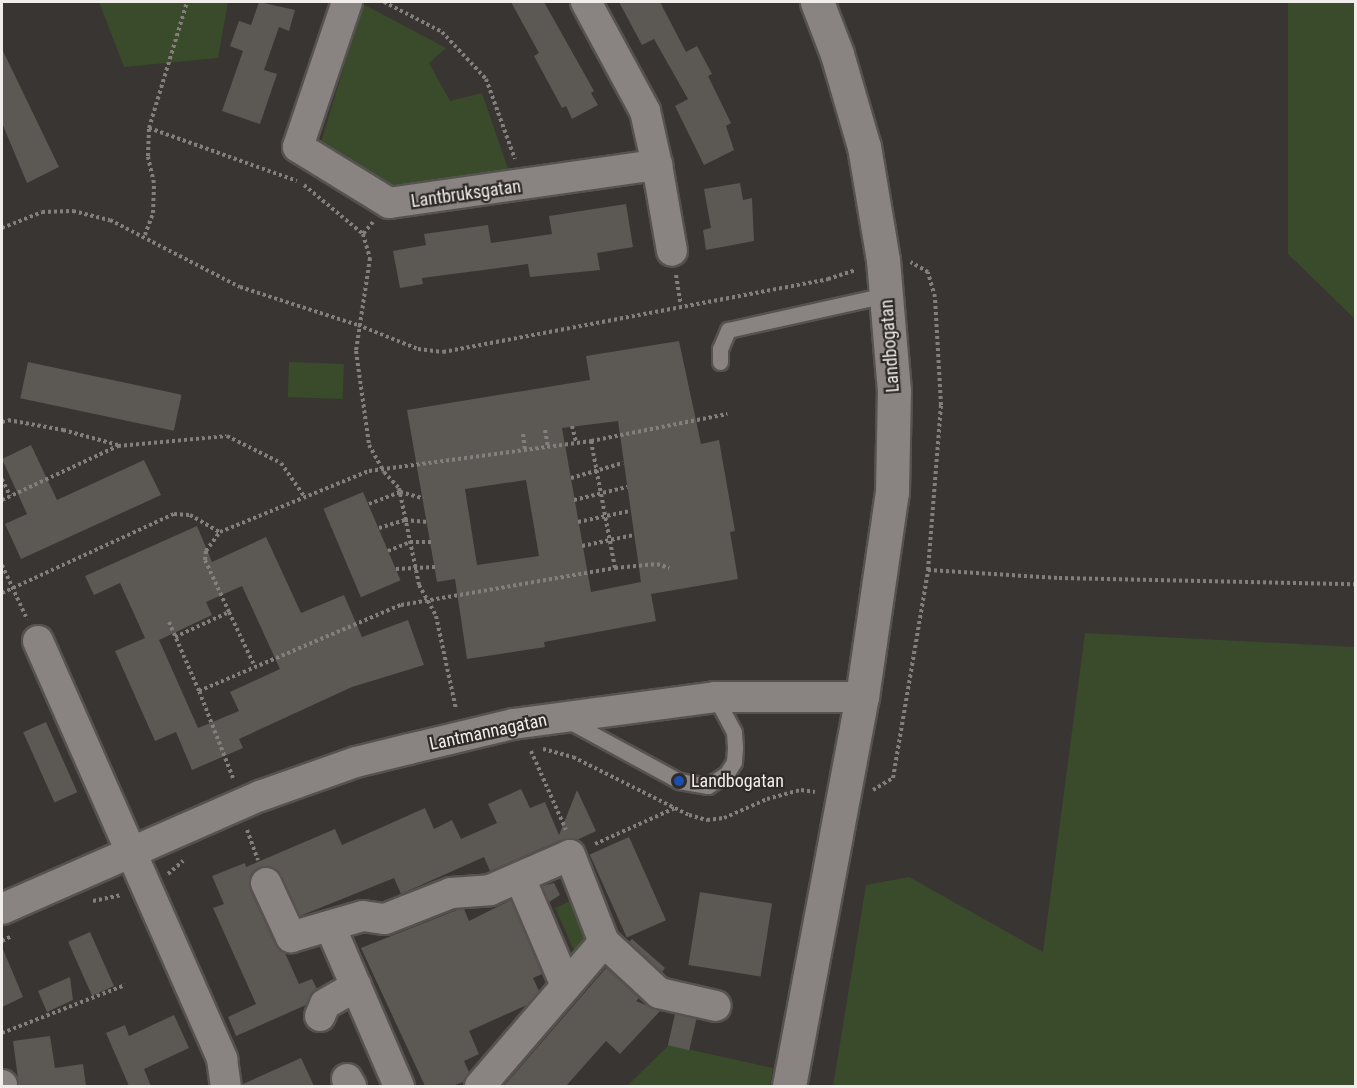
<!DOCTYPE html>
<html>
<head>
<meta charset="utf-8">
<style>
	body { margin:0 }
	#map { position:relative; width:1357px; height:1088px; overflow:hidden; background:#393532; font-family:"Roboto Condensed",sans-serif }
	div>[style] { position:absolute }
	.green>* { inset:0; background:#394b2a; transform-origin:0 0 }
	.building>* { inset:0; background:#5c5854; transform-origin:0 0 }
	.path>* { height:4px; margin-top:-2px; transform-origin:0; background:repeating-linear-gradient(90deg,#837f7d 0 3px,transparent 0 6px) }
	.roads { filter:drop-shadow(2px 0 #565250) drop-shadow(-2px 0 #565250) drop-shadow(0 2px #565250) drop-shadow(0 -2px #565250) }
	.service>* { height:15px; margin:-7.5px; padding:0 7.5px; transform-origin:7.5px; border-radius:7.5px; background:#898481 }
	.minor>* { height:30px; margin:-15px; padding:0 15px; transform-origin:15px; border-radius:15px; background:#898481 }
	.tertiary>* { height:33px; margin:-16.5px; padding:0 16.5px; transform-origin:16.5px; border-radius:16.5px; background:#898481 }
	.dots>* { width:16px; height:16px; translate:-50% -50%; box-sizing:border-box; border:3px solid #2f2b28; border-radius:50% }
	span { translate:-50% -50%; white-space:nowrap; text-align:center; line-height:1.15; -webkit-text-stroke:4.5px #2f2b28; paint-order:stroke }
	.street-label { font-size:18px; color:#f0edeb }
	.poi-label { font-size:18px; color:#f0edeb }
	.left { translate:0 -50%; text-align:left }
	.frame { position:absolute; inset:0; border:3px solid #f0edeb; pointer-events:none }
</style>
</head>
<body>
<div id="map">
	<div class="green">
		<i style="clip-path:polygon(99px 2px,228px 2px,218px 58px,124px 67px)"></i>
		<i style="clip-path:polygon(1288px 2px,1355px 2px,1355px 319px,1288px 254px)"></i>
		<i style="clip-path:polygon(363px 4px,446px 48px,429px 63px,450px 101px,482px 93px,508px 169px,391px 189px,321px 142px)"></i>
		<i style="left:289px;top:362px;width:55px;height:35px;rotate:2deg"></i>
		<i style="clip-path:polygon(1085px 633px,1355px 647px,1355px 1086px,833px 1086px,866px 885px,909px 877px,1043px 952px)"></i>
		<i style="clip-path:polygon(577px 898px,595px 939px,579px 962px,555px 908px)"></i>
		<i style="clip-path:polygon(669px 1045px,773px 1068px,770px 1086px,627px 1086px)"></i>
	</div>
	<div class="building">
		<i style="clip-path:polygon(259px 2px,295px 10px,289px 31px,279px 27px,264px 70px,277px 74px,260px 124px,222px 111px,243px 51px,230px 46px,239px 21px,251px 25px)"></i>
		<i style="clip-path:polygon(511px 2px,544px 2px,594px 91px,591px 93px,598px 105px,572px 119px,566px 106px,562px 108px,534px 56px,539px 53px)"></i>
		<i style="clip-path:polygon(619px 2px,660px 2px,686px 52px,697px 46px,712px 74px,708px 76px,731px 123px,726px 126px,734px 150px,704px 165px,675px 106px,688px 99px,654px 39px,642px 45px)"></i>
		<i style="clip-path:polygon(2px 49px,59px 167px,27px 183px,2px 123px)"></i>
		<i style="clip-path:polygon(740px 183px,743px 200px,752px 198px,754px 241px,706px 250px,703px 230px,711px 228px,704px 189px)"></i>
		<i style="clip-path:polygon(626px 204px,633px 247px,597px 253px,600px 270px,530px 277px,528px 264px,422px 278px,423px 284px,400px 288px,393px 251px,426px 245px,424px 234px,488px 225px,491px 243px,552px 234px,549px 216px)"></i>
		<i style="clip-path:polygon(evenodd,679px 341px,701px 444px,719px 440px,735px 531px,730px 532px,738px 579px,651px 594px,656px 621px,544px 642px,545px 647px,467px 659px,455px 579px,437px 582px,407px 410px,590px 380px,586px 356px,679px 341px,618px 421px,641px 582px,591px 592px,562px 428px,618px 421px,679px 341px,526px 480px,539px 556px,477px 565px,465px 489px,526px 480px)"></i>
		<i style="left:28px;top:362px;width:157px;height:37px;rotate:12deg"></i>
		<i style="clip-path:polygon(31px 445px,57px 500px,144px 460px,161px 495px,21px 559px,5px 524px,27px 514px,2px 459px)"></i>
		<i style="left:363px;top:492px;width:96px;height:43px;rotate:67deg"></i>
		<i style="clip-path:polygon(evenodd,197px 526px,212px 562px,266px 537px,301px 613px,344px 595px,362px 637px,408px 620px,424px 665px,352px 687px,239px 739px,243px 748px,192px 770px,176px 732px,155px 741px,115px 651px,145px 638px,120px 583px,94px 595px,85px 576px,197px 526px,242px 586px,280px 669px,230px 692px,239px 711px,198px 728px,159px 640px,212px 615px,206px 602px,242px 586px)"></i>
		<i style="left:46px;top:722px;width:77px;height:25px;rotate:66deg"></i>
		<i style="clip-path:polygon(521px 789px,530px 808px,545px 802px,559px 835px,577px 790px,596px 831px,577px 840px,563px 839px,490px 871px,484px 857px,401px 894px,394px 878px,300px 916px,276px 869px,267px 866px,252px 873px,250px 890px,275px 944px,285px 953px,299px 984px,312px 979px,317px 989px,306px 1005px,236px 1036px,228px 1017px,256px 1004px,213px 908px,224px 904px,212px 876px,245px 863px,246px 867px,335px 829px,342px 845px,425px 808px,434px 829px,452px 820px,461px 839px,497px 823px,488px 804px)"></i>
		<i style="left:629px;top:837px;width:91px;height:43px;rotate:66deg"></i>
		<i style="clip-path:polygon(554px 883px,560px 895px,549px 902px,542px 886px)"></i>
		<i style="left:700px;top:892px;width:73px;height:74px;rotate:9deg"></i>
		<i style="clip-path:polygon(511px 900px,542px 974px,533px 978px,539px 991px,527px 1005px,469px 1031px,479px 1054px,464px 1061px,469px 1072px,463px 1082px,453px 1086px,425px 1086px,361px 948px,457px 910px,464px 909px,469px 921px)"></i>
		<i style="left:90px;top:932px;width:59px;height:24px;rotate:66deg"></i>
		<i style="clip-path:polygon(632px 939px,665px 968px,662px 972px,629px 942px)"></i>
		<i style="clip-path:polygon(2px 947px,23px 997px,2px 1007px)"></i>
		<i style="clip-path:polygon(606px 968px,639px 998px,636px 1001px,660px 1011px,620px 1054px,606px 1041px,566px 1086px,504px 1086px)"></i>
		<i style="clip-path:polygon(70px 977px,73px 1000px,47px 1012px,38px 991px)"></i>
		<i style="left:675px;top:1014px;width:22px;height:32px;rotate:13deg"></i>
		<i style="clip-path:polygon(174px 1015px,189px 1048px,144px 1069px,151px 1086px,129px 1086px,106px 1033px,125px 1025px,129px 1036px)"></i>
		<i style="clip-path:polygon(50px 1036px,55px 1068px,83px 1064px,86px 1086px,19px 1086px,13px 1041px)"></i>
		<i style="clip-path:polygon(301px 1058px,314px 1086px,243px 1086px,243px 1084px)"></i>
	</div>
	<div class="path">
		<i style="left:384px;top:2px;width:65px;rotate:27.3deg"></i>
		<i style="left:442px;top:32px;width:64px;rotate:46.9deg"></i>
		<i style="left:486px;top:79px;width:85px;rotate:70.1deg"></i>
		<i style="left:149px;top:128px;width:157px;rotate:19.7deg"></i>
		<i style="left:304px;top:185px;width:77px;rotate:39.7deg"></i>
		<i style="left:373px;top:222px;width:16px;rotate:130deg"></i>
		<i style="left:363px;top:234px;width:25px;rotate:74deg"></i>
		<i style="left:370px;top:258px;width:94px;rotate:98.6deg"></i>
		<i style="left:356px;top:351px;width:95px;rotate:82.1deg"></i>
		<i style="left:369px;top:445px;width:31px;rotate:61deg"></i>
		<i style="left:384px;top:472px;width:22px;rotate:47deg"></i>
		<i style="left:399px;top:488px;width:99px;rotate:78.3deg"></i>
		<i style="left:419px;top:585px;width:35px;rotate:61deg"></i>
		<i style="left:436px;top:616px;width:95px;rotate:77.9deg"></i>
		<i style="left:2px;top:228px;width:43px;rotate:-21.8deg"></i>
		<i style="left:42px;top:212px;width:31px;rotate:-2deg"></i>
		<i style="left:73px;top:211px;width:38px;rotate:14deg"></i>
		<i style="left:110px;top:220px;width:146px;rotate:27.3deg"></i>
		<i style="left:240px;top:287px;width:124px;rotate:17.9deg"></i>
		<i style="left:358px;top:325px;width:65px;rotate:21.8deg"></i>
		<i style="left:418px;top:349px;width:25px;rotate:7deg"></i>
		<i style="left:443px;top:352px;width:392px;rotate:-10.7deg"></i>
		<i style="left:828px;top:279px;width:28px;rotate:-18deg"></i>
		<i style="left:145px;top:235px;width:23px;rotate:-70deg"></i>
		<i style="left:153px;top:213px;width:30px;rotate:-88deg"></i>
		<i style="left:154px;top:183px;width:28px;rotate:-103deg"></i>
		<i style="left:148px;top:156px;width:28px;rotate:-88deg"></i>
		<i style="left:149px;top:128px;width:132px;rotate:-73.2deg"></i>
		<i style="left:676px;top:275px;width:30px;rotate:81deg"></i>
		<i style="left:2px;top:422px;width:6px;rotate:-18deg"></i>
		<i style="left:8px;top:420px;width:56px;rotate:10.3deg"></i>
		<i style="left:63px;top:430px;width:57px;rotate:15.3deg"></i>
		<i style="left:572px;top:426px;width:16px;rotate:76deg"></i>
		<i style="left:545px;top:430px;width:17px;rotate:80deg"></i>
		<i style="left:523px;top:434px;width:16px;rotate:83deg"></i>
		<i style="left:591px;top:441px;width:129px;rotate:79.3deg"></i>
		<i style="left:615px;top:568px;width:42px;rotate:-5.4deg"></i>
		<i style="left:657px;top:564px;width:13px;rotate:18deg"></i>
		<i style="left:571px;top:478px;width:54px;rotate:-16.1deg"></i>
		<i style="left:2px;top:479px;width:19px;rotate:65deg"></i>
		<i style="left:2px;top:500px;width:128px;rotate:-25deg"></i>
		<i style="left:118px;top:446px;width:109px;rotate:-5.2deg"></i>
		<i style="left:227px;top:436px;width:60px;rotate:26.6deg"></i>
		<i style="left:281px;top:463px;width:40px;rotate:55.1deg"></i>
		<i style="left:574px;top:500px;width:55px;rotate:-13.8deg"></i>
		<i style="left:369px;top:504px;width:33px;rotate:-21deg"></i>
		<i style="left:400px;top:492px;width:24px;rotate:15deg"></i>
		<i style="left:578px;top:522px;width:53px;rotate:-11.9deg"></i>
		<i style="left:379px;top:528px;width:27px;rotate:-17deg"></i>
		<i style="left:405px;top:520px;width:22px;rotate:5deg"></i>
		<i style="left:582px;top:546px;width:53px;rotate:-11.9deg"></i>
		<i style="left:388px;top:551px;width:24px;rotate:-22deg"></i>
		<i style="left:410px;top:542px;width:21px"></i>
		<i style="left:2px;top:565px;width:60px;rotate:65.2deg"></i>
		<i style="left:396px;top:569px;width:39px;rotate:-3deg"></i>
		<i style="left:928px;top:570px;width:131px;rotate:3.5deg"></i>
		<i style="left:1059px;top:578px;width:297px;rotate:1.2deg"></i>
		<i style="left:2px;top:593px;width:189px;rotate:-24.7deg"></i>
		<i style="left:174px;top:514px;width:16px;rotate:4deg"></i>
		<i style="left:190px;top:515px;width:34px;rotate:30deg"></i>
		<i style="left:220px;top:532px;width:161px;rotate:-22.3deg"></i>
		<i style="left:369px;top:471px;width:224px;rotate:-7.7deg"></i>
		<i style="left:591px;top:441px;width:139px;rotate:-11.2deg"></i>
		<i style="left:229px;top:612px;width:59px;rotate:64.7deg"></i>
		<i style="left:169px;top:622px;width:75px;rotate:66.5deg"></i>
		<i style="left:175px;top:637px;width:60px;rotate:-24.8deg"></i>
		<i style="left:229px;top:612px;width:57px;rotate:-114.8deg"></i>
		<i style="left:205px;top:560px;width:9px;rotate:-84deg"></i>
		<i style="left:206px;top:551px;width:24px;rotate:-54deg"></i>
		<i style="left:543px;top:749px;width:31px;rotate:15deg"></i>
		<i style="left:573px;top:757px;width:130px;rotate:26.6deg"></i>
		<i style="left:689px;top:815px;width:19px;rotate:16deg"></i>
		<i style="left:707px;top:820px;width:17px;rotate:-7deg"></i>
		<i style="left:724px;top:818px;width:47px;rotate:-23.8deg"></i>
		<i style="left:767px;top:799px;width:35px;rotate:-15deg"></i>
		<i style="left:801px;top:790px;width:14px;rotate:8deg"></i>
		<i style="left:531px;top:751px;width:86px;rotate:66.1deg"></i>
		<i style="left:233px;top:778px;width:93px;rotate:-111.3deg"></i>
		<i style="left:199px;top:691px;width:220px;rotate:-23.1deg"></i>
		<i style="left:401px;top:605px;width:217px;rotate:-9.8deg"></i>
		<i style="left:873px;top:790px;width:23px;rotate:-31deg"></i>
		<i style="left:893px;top:778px;width:211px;rotate:-80.4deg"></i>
		<i style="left:928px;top:570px;width:166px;rotate:-85.5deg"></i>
		<i style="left:941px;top:405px;width:108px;rotate:-93.2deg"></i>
		<i style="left:935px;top:297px;width:26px;rotate:-106deg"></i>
		<i style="left:928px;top:272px;width:20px;rotate:-150deg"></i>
		<i style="left:247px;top:830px;width:32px;rotate:70deg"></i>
		<i style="left:595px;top:844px;width:88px;rotate:-24.2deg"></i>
		<i style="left:168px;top:874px;width:20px;rotate:-41deg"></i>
		<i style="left:93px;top:901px;width:29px;rotate:-12deg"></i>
		<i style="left:2px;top:941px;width:11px;rotate:-27deg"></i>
		<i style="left:2px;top:1033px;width:132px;rotate:-21.3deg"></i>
	</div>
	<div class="roads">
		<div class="service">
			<i style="left:720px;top:362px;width:13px;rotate:-90deg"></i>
			<i style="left:720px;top:349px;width:21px;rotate:-67deg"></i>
			<i style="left:728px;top:330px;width:162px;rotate:-12.5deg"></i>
			<i style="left:567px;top:720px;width:128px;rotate:28.6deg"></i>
			<i style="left:679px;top:781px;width:29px;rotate:10deg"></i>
			<i style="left:708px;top:786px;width:23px;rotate:-34deg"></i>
			<i style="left:727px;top:773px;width:13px;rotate:-58deg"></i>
			<i style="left:734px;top:762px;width:15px;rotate:-86deg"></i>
			<i style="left:735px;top:747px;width:15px;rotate:-94deg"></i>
			<i style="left:734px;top:732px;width:40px;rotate:-118deg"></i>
		</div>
		<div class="minor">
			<i style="left:347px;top:2px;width:153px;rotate:108.7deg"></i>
			<i style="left:298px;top:147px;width:107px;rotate:31.6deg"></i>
			<i style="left:389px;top:203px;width:271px;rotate:-8.1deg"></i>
			<i style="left:657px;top:165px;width:55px;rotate:-102.5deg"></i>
			<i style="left:645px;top:111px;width:124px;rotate:-118.4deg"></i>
			<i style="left:657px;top:165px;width:87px;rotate:80.1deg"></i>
			<i style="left:38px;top:641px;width:457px;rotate:66.2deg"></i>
			<i style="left:222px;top:1059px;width:27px;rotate:82deg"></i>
			<i style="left:520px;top:878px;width:117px;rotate:66.9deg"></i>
			<i style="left:266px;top:883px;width:60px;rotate:65.2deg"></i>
			<i style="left:291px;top:937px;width:75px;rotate:-16.3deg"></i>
			<i style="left:363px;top:916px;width:22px;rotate:8deg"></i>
			<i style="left:385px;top:919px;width:71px;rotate:-21.5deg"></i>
			<i style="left:451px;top:893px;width:39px;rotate:-4deg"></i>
			<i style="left:490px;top:890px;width:87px;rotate:-23.6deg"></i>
			<i style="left:570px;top:855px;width:93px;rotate:68.7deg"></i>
			<i style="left:604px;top:942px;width:75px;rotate:42.8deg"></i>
			<i style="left:659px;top:993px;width:58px;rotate:12.8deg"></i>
			<i style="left:2px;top:909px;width:282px;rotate:-23.7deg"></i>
			<i style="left:260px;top:796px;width:102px;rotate:-19.5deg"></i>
			<i style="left:356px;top:762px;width:55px;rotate:-13.8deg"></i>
			<i style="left:409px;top:749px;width:107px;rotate:-13.5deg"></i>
			<i style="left:513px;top:724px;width:204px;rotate:-7.6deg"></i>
			<i style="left:715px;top:697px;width:147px"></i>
			<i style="left:330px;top:926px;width:174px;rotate:66.7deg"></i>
			<i style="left:320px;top:1016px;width:13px;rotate:-67deg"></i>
			<i style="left:325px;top:1004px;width:36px;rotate:-30deg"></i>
			<i style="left:347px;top:1079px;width:8px;rotate:60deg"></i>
			<i style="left:2px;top:1085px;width:1px;rotate:90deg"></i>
			<i style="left:480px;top:1086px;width:190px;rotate:-49.3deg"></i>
		</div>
		<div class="tertiary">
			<i style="left:789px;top:1086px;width:396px;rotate:-79.4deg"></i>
			<i style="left:862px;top:697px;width:207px;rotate:-81.7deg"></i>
			<i style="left:892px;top:492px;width:101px;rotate:-88.9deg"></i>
			<i style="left:894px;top:391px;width:131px;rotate:-94.8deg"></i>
			<i style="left:883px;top:260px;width:115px;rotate:-99.5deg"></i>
			<i style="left:864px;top:147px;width:97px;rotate:-106.2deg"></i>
			<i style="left:837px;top:54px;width:56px;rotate:-111deg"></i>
		</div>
	</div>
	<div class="dots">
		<i style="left:679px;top:781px;background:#1a4fb4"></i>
	</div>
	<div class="street-label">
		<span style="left:466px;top:194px;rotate:-8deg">Lantbruksgatan</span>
		<span style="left:890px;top:346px;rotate:-94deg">Landbogatan</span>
		<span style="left:488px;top:732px;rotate:-12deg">Lantmannagatan</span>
	</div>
	<div class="poi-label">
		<span class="left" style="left:691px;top:781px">Landbogatan</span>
	</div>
	<div class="frame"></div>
</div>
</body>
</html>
